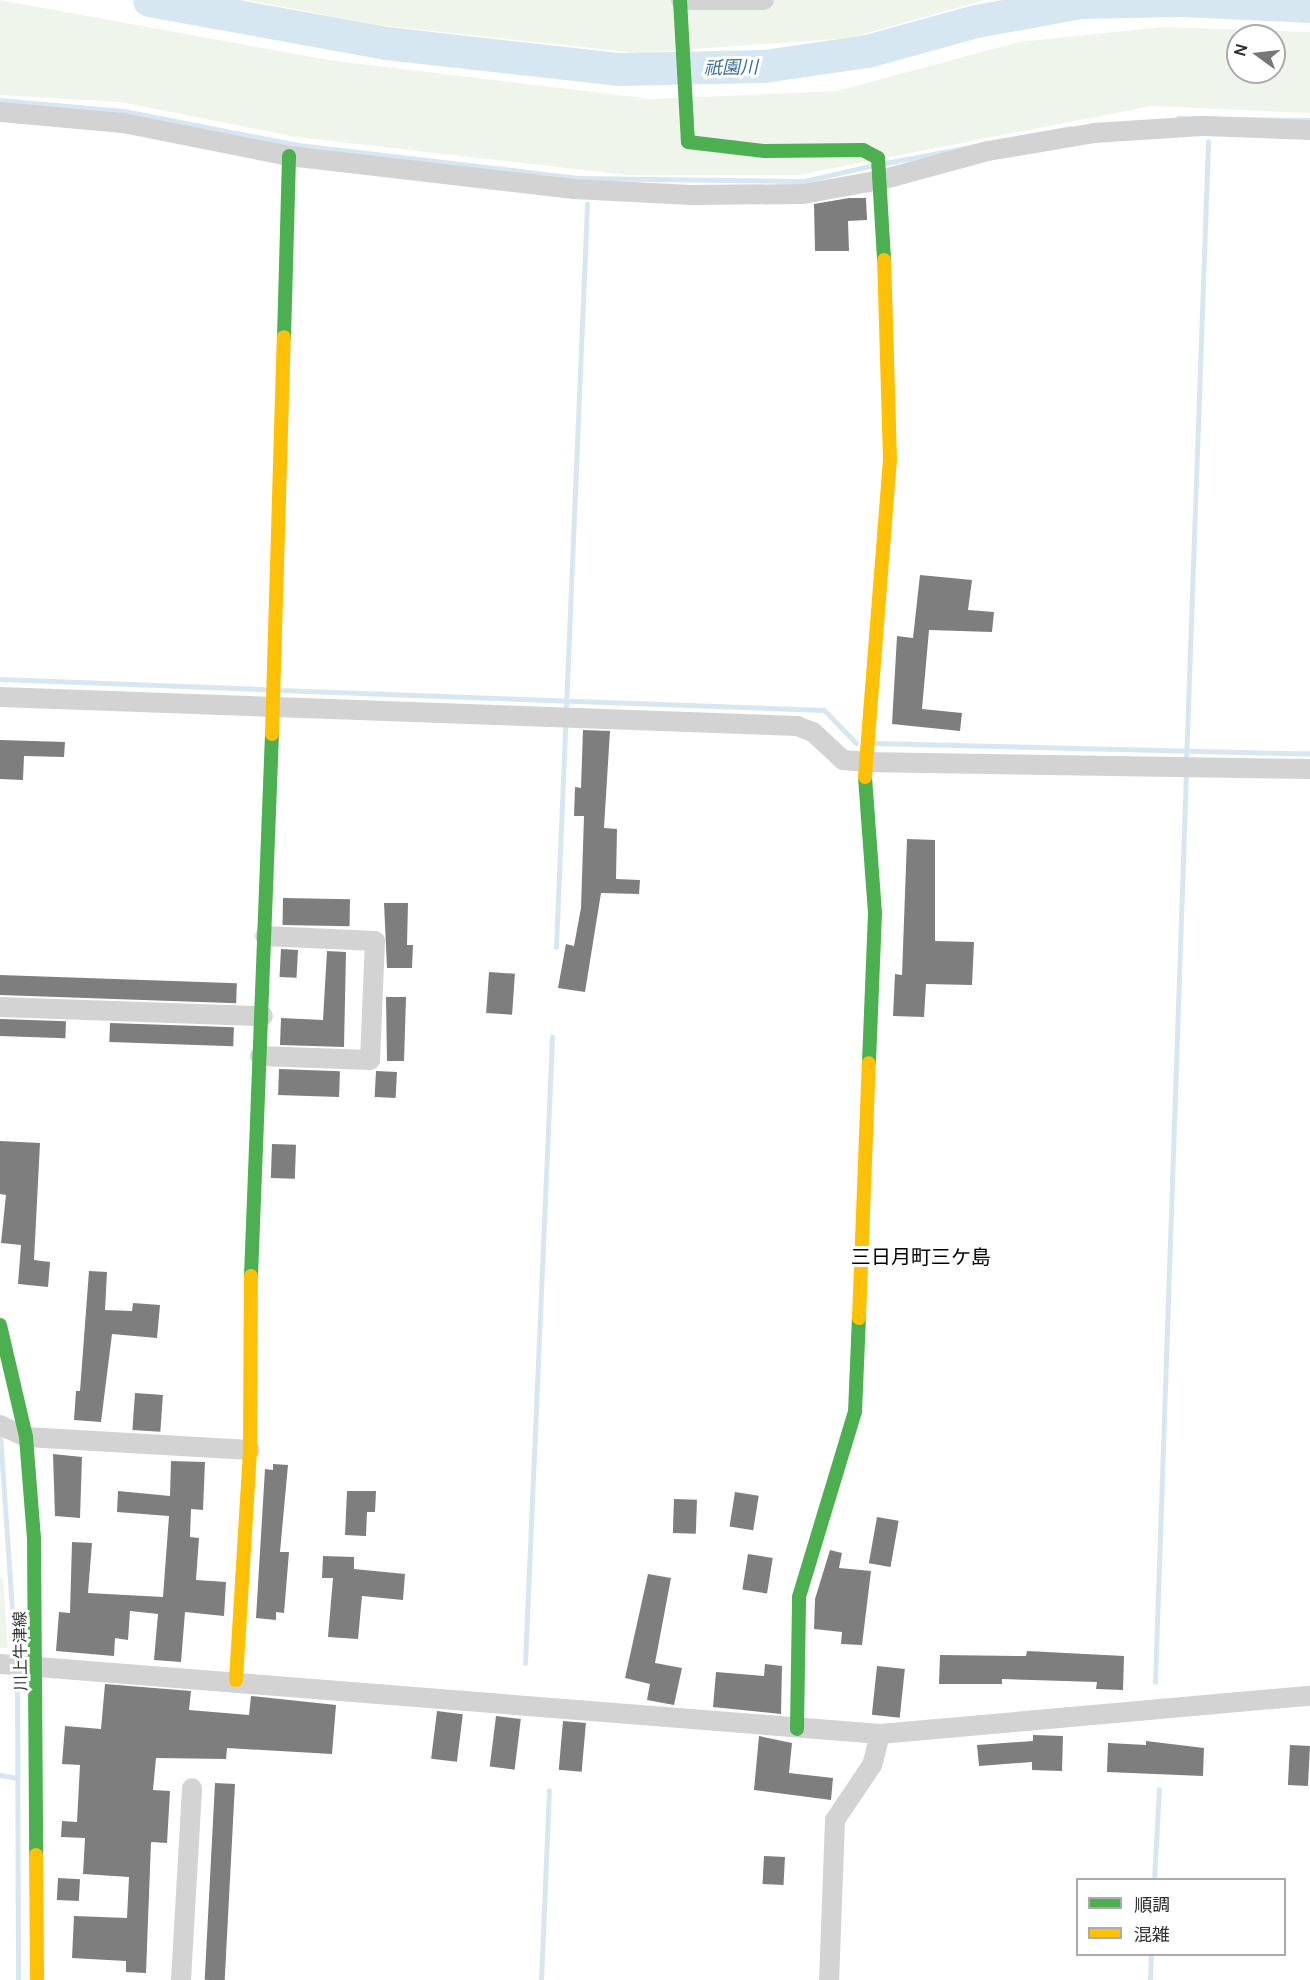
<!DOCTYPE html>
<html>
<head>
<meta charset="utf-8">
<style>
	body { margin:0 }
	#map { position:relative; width:1310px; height:1980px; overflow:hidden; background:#fff; font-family:Manrope,"Noto Sans JP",sans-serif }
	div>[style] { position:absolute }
	.green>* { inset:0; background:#f0f5eb }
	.stream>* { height:5px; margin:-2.5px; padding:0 2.5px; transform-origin:2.5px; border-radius:2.5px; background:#d7e7f2 }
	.river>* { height:33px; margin:-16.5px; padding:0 16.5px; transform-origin:16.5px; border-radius:16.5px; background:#d7e7f2 }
	.building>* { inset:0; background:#7e7e7e; transform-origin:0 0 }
	.street>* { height:20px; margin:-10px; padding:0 10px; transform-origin:10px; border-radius:10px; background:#d3d3d3 }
	.fast>* { height:14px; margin:-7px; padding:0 7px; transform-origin:7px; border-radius:7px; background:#4caf50 }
	.slow>* { height:14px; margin:-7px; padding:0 7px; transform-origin:7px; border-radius:7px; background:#ffc107 }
	span { translate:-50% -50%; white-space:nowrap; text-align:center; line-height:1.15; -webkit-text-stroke:6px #fff; paint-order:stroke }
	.street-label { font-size:16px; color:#2e2e2e }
	.water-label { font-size:18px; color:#396d94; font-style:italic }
	.quarter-label { font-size:20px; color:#000 }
	.legend { position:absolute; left:1076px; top:1878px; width:210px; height:78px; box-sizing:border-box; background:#fff; border:2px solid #ababab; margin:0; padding:8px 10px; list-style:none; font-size:18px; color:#2e2e2e }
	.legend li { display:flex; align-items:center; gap:12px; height:30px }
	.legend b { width:30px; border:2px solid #ababab }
	.north { position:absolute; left:1226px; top:24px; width:60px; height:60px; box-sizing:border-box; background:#fff; border:2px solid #ababab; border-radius:50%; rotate:285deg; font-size:16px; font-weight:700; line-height:24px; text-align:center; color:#2e2e2e }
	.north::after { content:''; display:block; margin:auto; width:21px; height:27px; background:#777; clip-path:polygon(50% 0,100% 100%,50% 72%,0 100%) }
</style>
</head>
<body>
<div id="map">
	<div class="green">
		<i style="clip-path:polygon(evenodd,0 0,328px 60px,652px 99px,837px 91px,1019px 42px,1163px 27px,1310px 32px,1310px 113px,1152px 106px,798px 175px,627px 175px,296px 137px,121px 102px,0 95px,0 0,1238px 36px,1274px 36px,1274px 72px,1238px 72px,1238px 36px)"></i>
		<i style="clip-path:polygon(246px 0,985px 0,850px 38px,638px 53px,377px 25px)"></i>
		<i style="clip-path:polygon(0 1578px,3px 1578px,8px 1648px,0 1648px)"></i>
	</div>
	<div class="stream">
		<i style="left:0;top:100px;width:124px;rotate:5.1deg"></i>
		<i style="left:124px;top:111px;width:177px;rotate:11.1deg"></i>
		<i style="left:298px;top:145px;width:282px;rotate:6.7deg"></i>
		<i style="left:578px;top:178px;width:226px;rotate:0.8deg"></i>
		<i style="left:804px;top:181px;width:68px;rotate:-12.8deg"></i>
		<i style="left:1178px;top:118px;width:132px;rotate:0.9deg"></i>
		<i style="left:885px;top:163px;width:188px;rotate:-10.7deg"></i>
		<i style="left:0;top:679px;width:265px;rotate:2.2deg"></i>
		<i style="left:280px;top:690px;width:544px;rotate:2.11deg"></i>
		<i style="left:824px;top:710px;width:46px;rotate:45.9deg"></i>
		<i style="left:875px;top:743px;width:435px;rotate:1.4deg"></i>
		<i style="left:1186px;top:763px;width:622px;rotate:-87.97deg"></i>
		<i style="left:556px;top:947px;width:744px;rotate:-87.61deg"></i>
		<i style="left:0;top:1434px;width:251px;rotate:86.1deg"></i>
		<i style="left:17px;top:1684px;width:296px;rotate:89.8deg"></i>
		<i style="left:525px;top:1663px;width:627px;rotate:-87.53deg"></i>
		<i style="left:1155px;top:1682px;width:911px;rotate:-88.05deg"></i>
		<i style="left:0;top:1775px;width:17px;rotate:10deg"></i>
		<i style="left:1154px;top:1880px;width:91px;rotate:-86.9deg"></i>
		<i style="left:541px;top:1980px;width:190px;rotate:-87.6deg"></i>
		<i style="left:1150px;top:1980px;width:26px;rotate:-88deg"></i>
	</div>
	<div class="river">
		<i style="left:149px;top:0;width:241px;rotate:10.3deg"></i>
		<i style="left:386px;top:43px;width:233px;rotate:6.4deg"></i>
		<i style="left:618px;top:69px;width:146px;rotate:-1.2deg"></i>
		<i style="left:764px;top:66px;width:104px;rotate:-8.3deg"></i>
		<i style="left:867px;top:51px;width:113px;rotate:-15.4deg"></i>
		<i style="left:976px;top:21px;width:108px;rotate:-10.2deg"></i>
		<i style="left:1082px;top:2px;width:101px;rotate:-1.1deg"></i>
		<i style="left:1183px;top:0;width:127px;rotate:2.7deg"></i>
	</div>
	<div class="building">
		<i style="clip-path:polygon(849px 198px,866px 198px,867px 220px,848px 221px,849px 251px,815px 251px,814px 204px)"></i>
		<i style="clip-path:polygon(920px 575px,972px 580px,968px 610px,994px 612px,992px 632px,929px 630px,922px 709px,962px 713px,960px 731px,892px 724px,897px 636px,913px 638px)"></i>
		<i style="clip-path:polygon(583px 730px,610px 731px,604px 828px,617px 829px,616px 879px,640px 880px,639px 894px,601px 893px,585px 992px,558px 988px,566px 944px,574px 946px,581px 908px,584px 816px,574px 816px,575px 787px,581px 788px)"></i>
		<i style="clip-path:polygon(0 740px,65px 742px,64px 757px,24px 756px,23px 780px,0 779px)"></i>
		<i style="clip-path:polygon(907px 839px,935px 840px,935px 941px,974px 942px,972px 985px,926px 984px,924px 1017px,893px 1016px,895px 974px,902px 975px)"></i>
		<i style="left:283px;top:898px;width:67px;height:27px;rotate:1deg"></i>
		<i style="clip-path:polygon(384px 903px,408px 903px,407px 945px,413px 945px,412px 968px,387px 968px)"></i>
		<i style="left:281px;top:949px;width:17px;height:28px;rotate:3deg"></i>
		<i style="clip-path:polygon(327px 951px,346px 952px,344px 1047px,280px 1045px,281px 1018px,323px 1020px)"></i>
		<i style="left:489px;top:972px;width:26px;height:41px;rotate:4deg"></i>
		<i style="left:0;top:975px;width:237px;height:20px;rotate:2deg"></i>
		<i style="clip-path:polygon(386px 997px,406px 997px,404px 1061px,387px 1061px)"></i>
		<i style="left:0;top:1019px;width:66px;height:17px;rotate:2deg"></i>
		<i style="left:110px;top:1023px;width:124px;height:19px;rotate:2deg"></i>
		<i style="left:279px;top:1069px;width:61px;height:26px;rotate:2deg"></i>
		<i style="left:376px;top:1071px;width:21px;height:26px;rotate:3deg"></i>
		<i style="clip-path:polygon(0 1141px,40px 1143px,34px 1260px,50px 1262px,48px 1287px,18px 1284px,21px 1245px,1px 1243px,6px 1195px,0 1194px)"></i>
		<i style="left:272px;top:1144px;width:24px;height:34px;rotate:2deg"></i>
		<i style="clip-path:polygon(89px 1271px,107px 1272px,105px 1310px,132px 1311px,133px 1303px,160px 1305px,157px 1338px,112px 1334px,101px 1422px,74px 1420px,76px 1391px,80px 1391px)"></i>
		<i style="left:135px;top:1393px;width:28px;height:37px;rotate:4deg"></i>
		<i style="clip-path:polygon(53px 1454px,82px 1457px,80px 1518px,55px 1516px)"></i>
		<i style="clip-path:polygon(171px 1461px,205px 1462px,203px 1510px,191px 1509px,190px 1537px,199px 1538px,196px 1580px,226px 1582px,224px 1616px,185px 1612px,181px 1662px,154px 1660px,158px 1614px,130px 1611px,128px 1640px,115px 1638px,114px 1656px,56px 1651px,59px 1612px,70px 1613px,72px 1542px,92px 1543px,88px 1593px,163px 1597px,169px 1516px,117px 1512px,118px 1491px,170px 1496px)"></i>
		<i style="clip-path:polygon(273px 1464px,288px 1465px,280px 1552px,289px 1552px,284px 1613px,276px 1612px,276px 1620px,256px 1618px,265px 1469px,273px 1470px)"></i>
		<i style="clip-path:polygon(347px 1491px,376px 1491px,375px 1512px,367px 1512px,366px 1536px,345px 1535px)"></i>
		<i style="left:735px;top:1492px;width:24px;height:35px;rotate:9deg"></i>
		<i style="left:674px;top:1499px;width:23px;height:34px;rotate:2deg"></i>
		<i style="left:877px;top:1517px;width:22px;height:47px;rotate:10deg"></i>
		<i style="clip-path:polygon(830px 1550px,842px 1553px,839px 1568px,871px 1571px,862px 1645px,841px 1644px,842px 1632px,814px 1629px,815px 1599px)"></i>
		<i style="left:748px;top:1554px;width:25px;height:36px;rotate:9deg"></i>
		<i style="clip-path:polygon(323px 1556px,354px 1557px,354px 1569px,405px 1574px,403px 1600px,362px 1596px,358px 1639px,328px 1637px,333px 1578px,322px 1578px)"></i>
		<i style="clip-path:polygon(648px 1574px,671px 1578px,655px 1663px,682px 1668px,674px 1705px,647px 1700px,650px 1684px,625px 1678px)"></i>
		<i style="clip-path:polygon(1027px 1651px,1124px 1656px,1123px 1690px,1096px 1689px,1097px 1682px,1002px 1679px,1002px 1684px,939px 1684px,940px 1655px,1026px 1656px)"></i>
		<i style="clip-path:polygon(765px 1664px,782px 1666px,781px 1714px,713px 1707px,716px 1672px,764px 1676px)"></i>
		<i style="left:877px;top:1666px;width:28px;height:49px;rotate:6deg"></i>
		<i style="clip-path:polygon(105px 1684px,191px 1691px,189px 1710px,249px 1715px,251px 1696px,336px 1705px,332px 1754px,227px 1748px,226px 1759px,156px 1758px,153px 1790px,170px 1791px,167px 1843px,151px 1842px,146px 1973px,126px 1972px,126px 1961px,72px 1958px,74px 1916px,127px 1918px,129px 1877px,83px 1874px,85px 1838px,61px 1837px,62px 1821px,77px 1822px,80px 1765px,62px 1764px,65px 1726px,101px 1729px)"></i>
		<i style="left:437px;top:1711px;width:26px;height:48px;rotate:7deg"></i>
		<i style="left:496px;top:1716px;width:25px;height:51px;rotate:7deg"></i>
		<i style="left:563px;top:1721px;width:23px;height:49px;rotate:5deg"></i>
		<i style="clip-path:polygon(1033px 1735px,1063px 1736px,1062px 1771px,1032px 1770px,1032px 1762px,979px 1766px,977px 1745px,1033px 1741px)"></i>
		<i style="clip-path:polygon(759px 1736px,792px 1743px,789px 1773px,833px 1778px,831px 1800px,754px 1790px)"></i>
		<i style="clip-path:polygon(1146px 1741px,1204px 1748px,1203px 1776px,1107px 1772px,1108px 1743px,1146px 1745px)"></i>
		<i style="left:1290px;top:1745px;width:20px;height:40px;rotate:3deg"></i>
		<i style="left:215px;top:1783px;width:20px;height:197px;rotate:3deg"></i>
		<i style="left:764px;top:1856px;width:21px;height:28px;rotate:3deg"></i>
		<i style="left:58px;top:1878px;width:22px;height:22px;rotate:3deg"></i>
	</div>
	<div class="street">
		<i style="left:681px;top:0;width:83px"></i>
		<i style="left:0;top:112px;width:123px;rotate:5.1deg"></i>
		<i style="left:123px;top:123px;width:169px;rotate:11.2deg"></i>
		<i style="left:289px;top:156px;width:287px;rotate:6.6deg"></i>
		<i style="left:574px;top:189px;width:117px;rotate:2.9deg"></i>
		<i style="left:691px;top:195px;width:112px;rotate:-0.5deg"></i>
		<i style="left:803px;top:194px;width:79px;rotate:-10.2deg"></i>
		<i style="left:881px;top:180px;width:111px;rotate:-15.2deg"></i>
		<i style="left:988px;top:151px;width:108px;rotate:-9.6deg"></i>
		<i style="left:1094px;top:133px;width:109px;rotate:-3.7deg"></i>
		<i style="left:1203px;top:126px;width:107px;rotate:2.1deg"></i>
		<i style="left:0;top:697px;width:798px;rotate:2.08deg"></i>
		<i style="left:797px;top:726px;width:17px;rotate:21deg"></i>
		<i style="left:813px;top:732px;width:41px;rotate:43deg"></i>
		<i style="left:843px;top:760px;width:21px;rotate:5deg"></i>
		<i style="left:864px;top:762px;width:446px;rotate:0.9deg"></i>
		<i style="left:0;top:1007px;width:263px;rotate:2deg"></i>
		<i style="left:260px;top:1056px;width:110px;rotate:2.1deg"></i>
		<i style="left:370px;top:1060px;width:119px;rotate:-87.6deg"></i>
		<i style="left:375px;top:941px;width:110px;rotate:-177.4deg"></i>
		<i style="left:0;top:1425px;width:29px;rotate:25deg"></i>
		<i style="left:26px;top:1437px;width:224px;rotate:3.3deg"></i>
		<i style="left:0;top:1664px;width:883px;rotate:4.55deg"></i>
		<i style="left:880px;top:1734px;width:32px;rotate:104deg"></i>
		<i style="left:872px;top:1765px;width:66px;rotate:123.9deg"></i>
		<i style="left:835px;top:1820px;width:160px;rotate:92.1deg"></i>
		<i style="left:880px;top:1734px;width:432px;rotate:-5.1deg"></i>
		<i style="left:181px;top:1980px;width:192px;rotate:-86.7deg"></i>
	</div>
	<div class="fast">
		<i style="left:680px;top:0;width:142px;rotate:86.8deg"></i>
		<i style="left:688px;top:142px;width:78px;rotate:6.7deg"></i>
		<i style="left:765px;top:151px;width:98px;rotate:-0.6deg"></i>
		<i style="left:863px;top:150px;width:17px;rotate:28deg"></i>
		<i style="left:878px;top:158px;width:102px;rotate:86.6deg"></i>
		<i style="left:284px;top:337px;width:181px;rotate:-88.4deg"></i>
		<i style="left:865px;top:777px;width:136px;rotate:85.8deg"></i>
		<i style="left:875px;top:913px;width:150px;rotate:92.3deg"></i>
		<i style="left:251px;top:1276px;width:542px;rotate:-87.78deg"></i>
		<i style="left:0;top:1325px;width:115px;rotate:76.9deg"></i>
		<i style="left:26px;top:1437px;width:101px;rotate:85.5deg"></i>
		<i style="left:34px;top:1538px;width:317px;rotate:89.6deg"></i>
		<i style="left:797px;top:1729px;width:132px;rotate:-89.1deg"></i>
		<i style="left:799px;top:1597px;width:193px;rotate:-73.2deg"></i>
		<i style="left:855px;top:1412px;width:94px;rotate:-87.6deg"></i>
	</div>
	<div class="slow">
		<i style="left:272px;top:734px;width:397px;rotate:-88.3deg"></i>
		<i style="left:865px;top:777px;width:319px;rotate:-85.5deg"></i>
		<i style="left:890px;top:459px;width:199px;rotate:-91.7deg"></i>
		<i style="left:859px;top:1318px;width:255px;rotate:-87.8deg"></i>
		<i style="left:236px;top:1680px;width:230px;rotate:-86.5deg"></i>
		<i style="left:250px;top:1450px;width:174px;rotate:-89.7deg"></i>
		<i style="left:36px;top:1855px;width:125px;rotate:89.5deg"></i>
	</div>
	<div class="street-label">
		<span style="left:20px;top:1651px;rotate:-91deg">川上牛津線</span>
	</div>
	<div class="water-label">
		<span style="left:731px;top:67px;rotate:-1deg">祇園川</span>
	</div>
	<div class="quarter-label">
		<span style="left:921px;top:1256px">三日月町三ケ島</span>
	</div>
	<ul class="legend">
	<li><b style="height:8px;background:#4caf50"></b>順調</li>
	<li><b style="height:8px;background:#ffc107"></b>混雑</li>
	</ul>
	<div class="north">N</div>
</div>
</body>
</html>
